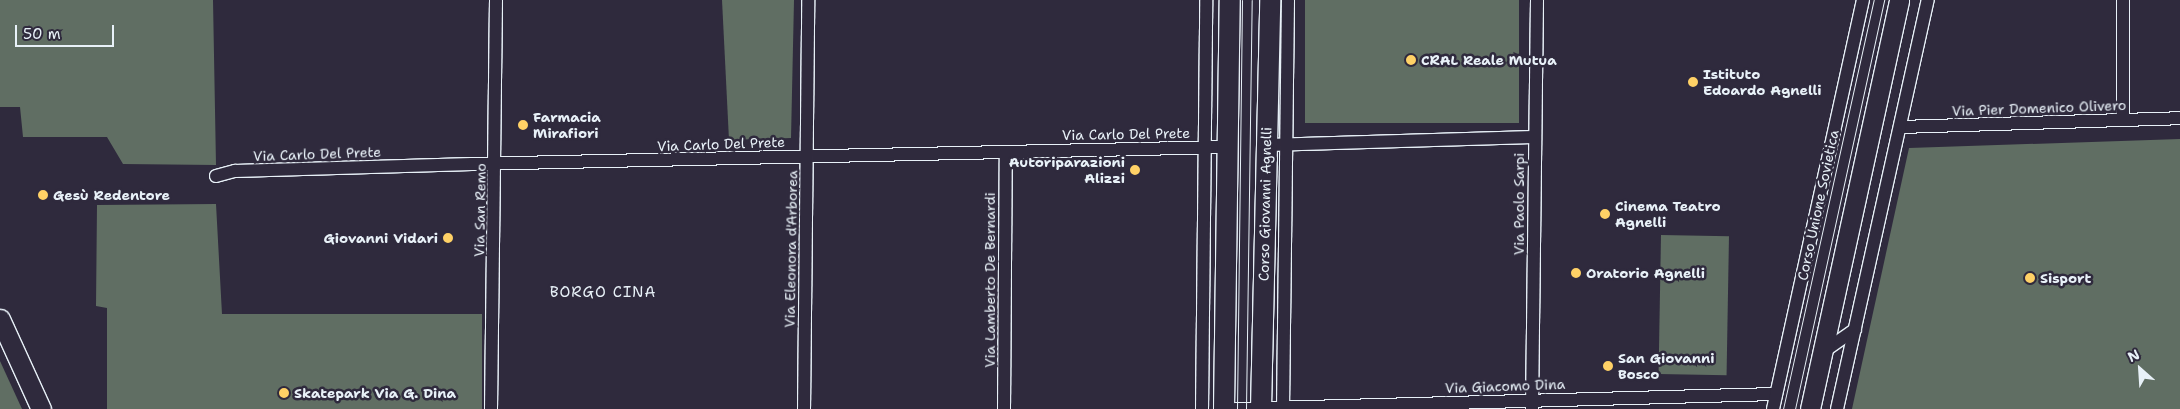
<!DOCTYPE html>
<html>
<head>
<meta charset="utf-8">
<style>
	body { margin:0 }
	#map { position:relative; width:2180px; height:409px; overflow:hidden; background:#2f2a3d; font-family:"Shantell Sans",sans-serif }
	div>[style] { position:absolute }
	.green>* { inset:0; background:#606e63; transform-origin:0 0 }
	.roads { filter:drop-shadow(1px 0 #e8f1f8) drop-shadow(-1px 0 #e8f1f8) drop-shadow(0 1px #e8f1f8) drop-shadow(0 -1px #e8f1f8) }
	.street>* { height:12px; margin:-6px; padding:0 6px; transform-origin:6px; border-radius:6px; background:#2f2a3d }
	.secondary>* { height:19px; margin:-9.5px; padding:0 9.5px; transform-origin:9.5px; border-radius:9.5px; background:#2f2a3d }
	.primary>* { height:20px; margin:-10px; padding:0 10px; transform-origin:10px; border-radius:10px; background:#2f2a3d }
	.tram>* { height:1px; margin:-0.5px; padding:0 0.5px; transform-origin:0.5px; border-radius:0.5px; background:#e8f1f8 }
	.dots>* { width:14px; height:14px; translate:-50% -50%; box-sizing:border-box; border:2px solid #2f2a3d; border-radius:50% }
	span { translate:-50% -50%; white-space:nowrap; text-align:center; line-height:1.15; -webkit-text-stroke:5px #2f2a3d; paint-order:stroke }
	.poi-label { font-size:14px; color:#e8f1f8; font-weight:700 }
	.left { translate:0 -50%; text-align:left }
	.right { translate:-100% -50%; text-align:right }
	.street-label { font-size:14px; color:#e8f1f8 }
	.neighbourhood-label { font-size:15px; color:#e8f1f8; letter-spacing:1px }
	.north { position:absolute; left:2115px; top:344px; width:50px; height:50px; -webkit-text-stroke:4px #2f2a3d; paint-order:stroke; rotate:334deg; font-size:14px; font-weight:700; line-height:20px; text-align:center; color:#e8f1f8 }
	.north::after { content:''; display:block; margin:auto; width:18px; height:22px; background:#e8f1f8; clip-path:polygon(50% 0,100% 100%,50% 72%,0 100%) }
	.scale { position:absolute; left:15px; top:25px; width:99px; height:22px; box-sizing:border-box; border:2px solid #e8f1f8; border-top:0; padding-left:6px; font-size:15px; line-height:18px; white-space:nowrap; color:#e8f1f8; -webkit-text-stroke:4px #2f2a3d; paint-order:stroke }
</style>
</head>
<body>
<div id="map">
	<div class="green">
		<i style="clip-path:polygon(0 0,213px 0,216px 165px,123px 164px,107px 137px,23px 137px,20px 107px,0 107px)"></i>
		<i style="clip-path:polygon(722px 0,794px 0,791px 138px,729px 140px)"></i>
		<i style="left:1305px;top:0;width:214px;height:123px"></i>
		<i style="clip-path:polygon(2180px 139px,2180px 409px,1852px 409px,1909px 148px)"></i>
		<i style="clip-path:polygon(216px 204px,222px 314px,482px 314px,482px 409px,107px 409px,107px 308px,96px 306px,97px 205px)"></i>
		<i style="left:1661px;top:235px;width:68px;height:139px;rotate:1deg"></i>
		<i style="clip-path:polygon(0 361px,22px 409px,0 409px)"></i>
	</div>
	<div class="roads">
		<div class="street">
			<i style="left:2123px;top:120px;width:120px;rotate:-90deg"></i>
			<i style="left:1900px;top:127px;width:280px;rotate:-1.8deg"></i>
			<i style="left:1266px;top:145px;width:269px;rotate:-1.7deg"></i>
			<i style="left:216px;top:176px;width:20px;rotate:-15deg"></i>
			<i style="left:235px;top:171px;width:237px;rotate:-1.7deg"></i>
			<i style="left:472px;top:164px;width:756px;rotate:-1.29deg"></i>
			<i style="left:1823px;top:352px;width:39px;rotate:-35deg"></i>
			<i style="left:491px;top:409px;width:409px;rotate:-89.3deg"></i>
			<i style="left:804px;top:409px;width:409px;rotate:-89.4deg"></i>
			<i style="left:1004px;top:409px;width:257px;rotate:-89.6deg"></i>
			<i style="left:1202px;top:409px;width:409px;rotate:-89.4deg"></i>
			<i style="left:1235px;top:409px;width:541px;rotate:-1.59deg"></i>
			<i style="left:1283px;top:409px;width:409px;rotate:-89.3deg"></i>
			<i style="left:1532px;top:409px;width:409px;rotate:-89.3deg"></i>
			<i style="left:1773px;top:409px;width:419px;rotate:-77.6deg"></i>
			<i style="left:1837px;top:409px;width:419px;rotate:-77.5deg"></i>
		</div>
		<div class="secondary">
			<i style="left:0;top:319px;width:99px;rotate:65.5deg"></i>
			<i style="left:1810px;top:409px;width:419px;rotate:-77.7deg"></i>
		</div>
		<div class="primary">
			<i style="left:1224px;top:409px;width:409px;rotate:-89.2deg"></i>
			<i style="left:1261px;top:409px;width:409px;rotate:-88.7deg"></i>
		</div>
	</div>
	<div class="tram">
		<i style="left:1237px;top:409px;width:409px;rotate:-89.3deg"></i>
		<i style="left:1246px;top:409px;width:409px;rotate:-89.2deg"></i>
		<i style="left:1783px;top:409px;width:419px;rotate:-77.5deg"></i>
		<i style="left:1795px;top:409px;width:419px;rotate:-77.7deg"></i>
	</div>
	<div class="dots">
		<i style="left:1411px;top:60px;background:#ffd166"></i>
		<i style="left:1693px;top:82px;background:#ffd166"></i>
		<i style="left:523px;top:125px;background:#ffd166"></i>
		<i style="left:1135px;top:170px;background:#ffd166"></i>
		<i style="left:43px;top:195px;background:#ffd166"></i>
		<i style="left:1605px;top:214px;background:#ffd166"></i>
		<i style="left:448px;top:238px;background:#ffd166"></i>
		<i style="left:1576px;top:273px;background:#ffd166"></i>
		<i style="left:2030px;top:278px;background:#ffd166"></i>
		<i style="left:1608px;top:366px;background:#ffd166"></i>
		<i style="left:284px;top:393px;background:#ffd166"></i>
	</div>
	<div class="poi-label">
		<span class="left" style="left:1421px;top:60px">CRAL Reale Mutua</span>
		<span class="left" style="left:1703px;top:82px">Istituto<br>Edoardo Agnelli</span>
		<span class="left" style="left:533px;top:125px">Farmacia<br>Mirafiori</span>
		<span class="right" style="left:1125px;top:170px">Autoriparazioni<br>Alizzi</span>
		<span class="left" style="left:53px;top:195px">Gesù Redentore</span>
		<span class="left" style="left:1615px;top:214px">Cinema Teatro<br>Agnelli</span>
		<span class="right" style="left:438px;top:238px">Giovanni Vidari</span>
		<span class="left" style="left:1586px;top:273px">Oratorio Agnelli</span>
		<span class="left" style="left:2040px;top:278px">Sisport</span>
		<span class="left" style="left:1618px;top:366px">San Giovanni<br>Bosco</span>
		<span class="left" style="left:294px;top:393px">Skatepark Via G. Dina</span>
	</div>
	<div class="street-label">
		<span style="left:2039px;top:108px;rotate:-2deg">Via Pier Domenico Olivero</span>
		<span style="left:1126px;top:134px;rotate:-1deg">Via Carlo Del Prete</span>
		<span style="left:721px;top:144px;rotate:-2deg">Via Carlo Del Prete</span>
		<span style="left:317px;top:154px;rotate:-2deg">Via Carlo Del Prete</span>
		<span style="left:1265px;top:204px;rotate:-89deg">Corso Giovanni Agnelli</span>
		<span style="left:1519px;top:204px;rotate:-90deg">Via Paolo Sarpi</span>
		<span style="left:1818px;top:205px;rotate:-78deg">Corso Unione Sovietica</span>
		<span style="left:480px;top:210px;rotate:-89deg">Via San Remo</span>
		<span style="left:791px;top:249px;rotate:-89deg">Via Eleonora d'Arborea</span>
		<span style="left:990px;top:280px;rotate:-90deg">Via Lamberto De Bernardi</span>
		<span style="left:1505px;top:386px;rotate:-2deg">Via Giacomo Dina</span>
	</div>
	<div class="neighbourhood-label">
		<span style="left:603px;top:293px">BORGO CINA</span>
	</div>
	<div class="north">N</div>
	<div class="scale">50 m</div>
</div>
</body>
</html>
